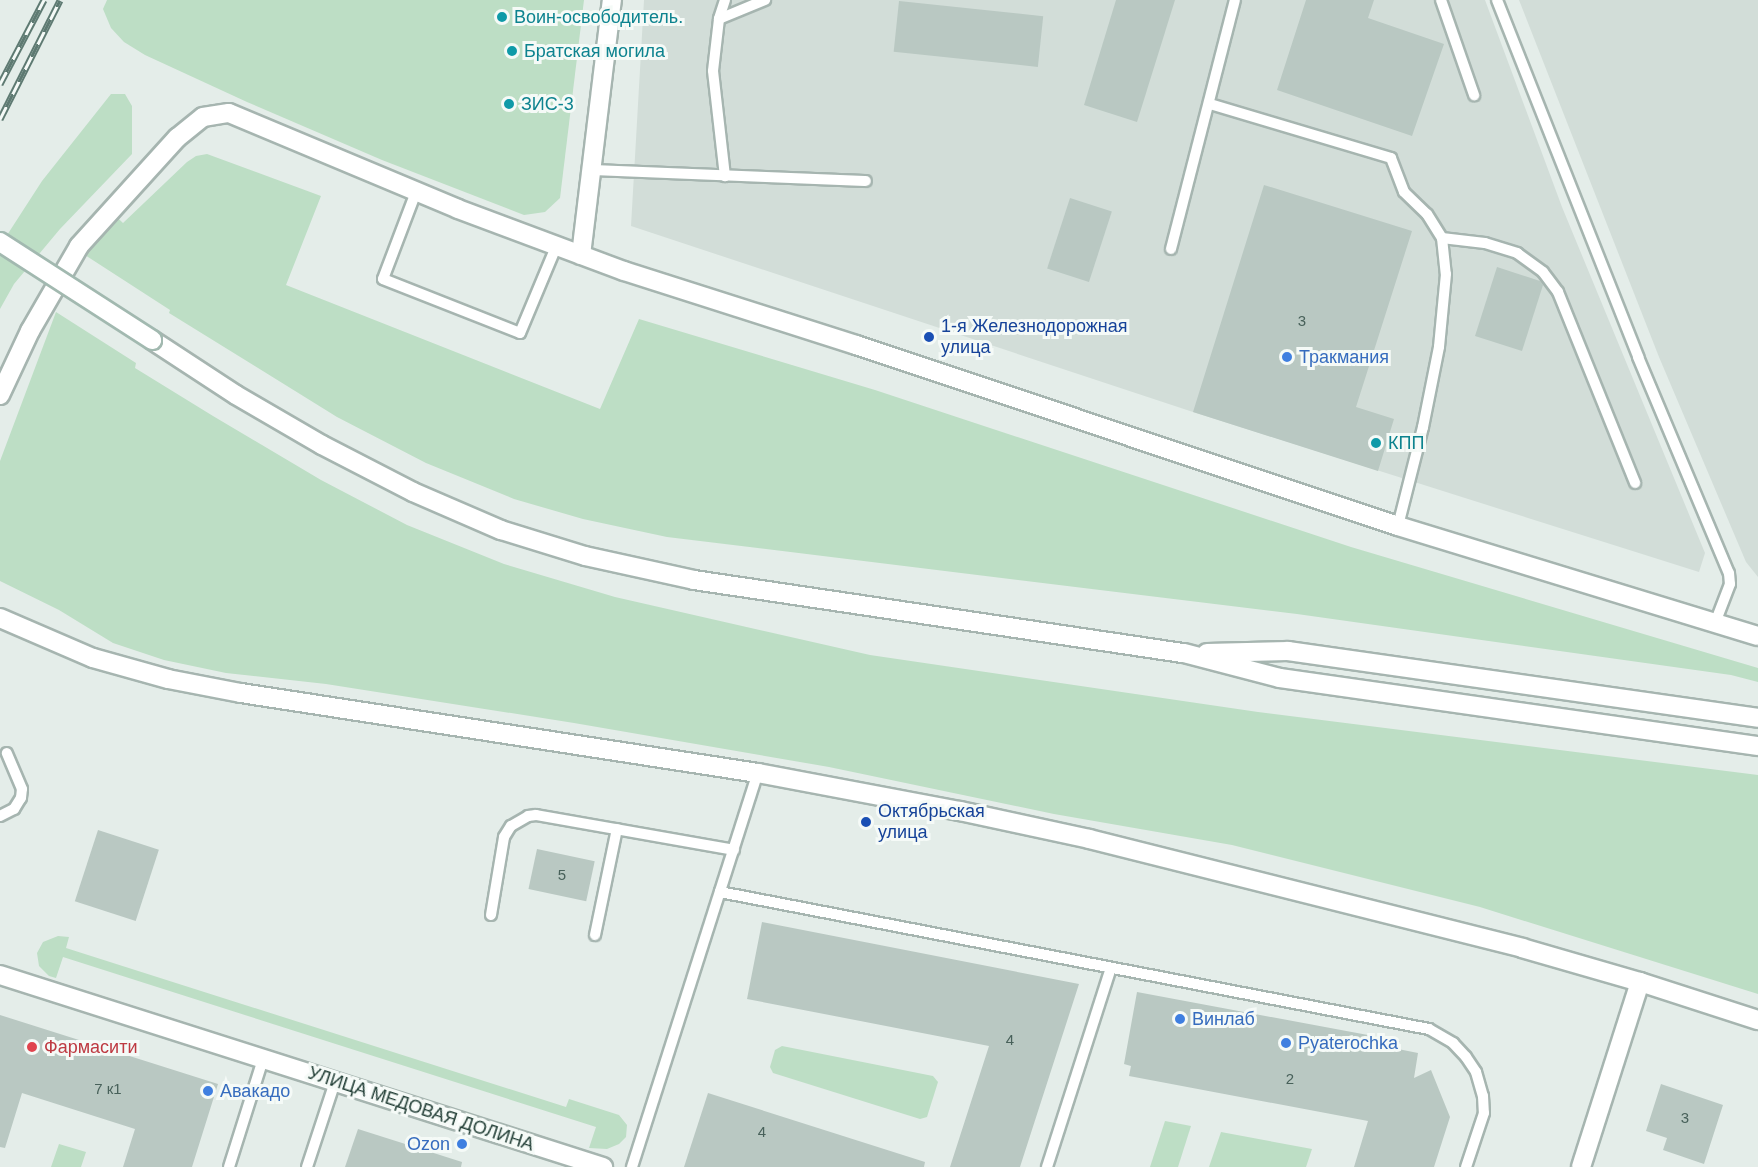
<!DOCTYPE html>
<html>
<head>
<meta charset="utf-8">
<style>
	body { margin:0 }
	#map { position:relative; width:1758px; height:1167px; overflow:hidden; background:#e4ede9; font-family:Arial,sans-serif }
	div>[style] { position:absolute }
	.built>* { inset:0; background:#d2ddd8 }
	.green>* { inset:0; background:#bddec5 }
	.building>* { inset:0; background:#b9c8c2; transform-origin:0 0 }
	.roads { filter:drop-shadow(2px 0 #a6b5b0) drop-shadow(-2px 0 #a6b5b0) drop-shadow(0 2px #a6b5b0) drop-shadow(0 -2px #a6b5b0) }
	.lane>* { height:10px; margin:-5px; padding:0 5px; transform-origin:5px; border-radius:5px; background:#fff }
	.street>* { height:18px; margin:-9px; padding:0 9px; transform-origin:9px; border-radius:9px; background:#fff }
	.secondary>* { height:18px; margin:-9px; padding:0 9px; transform-origin:9px; border-radius:9px; background:#fff }
	.rail>* { height:7px; margin-top:-3.5px; transform-origin:0; background:repeating-linear-gradient(90deg,#f5faf7 0 14px,#5e7a72 0 28px); box-sizing:border-box; border-block:2px solid #5e7a72 }
	.bridges { filter:drop-shadow(2px 0 #a2b9b0) drop-shadow(-2px 0 #a2b9b0) drop-shadow(0 2px #a2b9b0) drop-shadow(0 -2px #a2b9b0) }
	.secondary-bridge>* { height:18px; margin:-9px; padding:0 9px; transform-origin:9px; border-radius:9px; background:#fff }
	.dots>* { width:16px; height:16px; translate:-50% -50%; box-sizing:border-box; border:3px solid #f5faf7; border-radius:50% }
	span { translate:-50% -50%; white-space:nowrap; text-align:center; line-height:1.15; -webkit-text-stroke:6px #f5faf7; paint-order:stroke }
	.number-label { font-size:15px; color:#48615a }
	.number-label span { -webkit-text-stroke-width:0 }
	.culture-label { font-size:18px; color:#0d838f }
	.left { translate:0 -50%; text-align:left }
	.transit-label { font-size:18px; color:#164399 }
	.shop-label { font-size:18px; color:#366cbe }
	.right { translate:-100% -50%; text-align:right }
	.health-label { font-size:18px; color:#be3a42 }
	.street-label { font-size:18px; color:#233f37 }
</style>
</head>
<body>
<div id="map">
	<div class="built">
		<i style="clip-path:polygon(644px 0,1485px 0,1562px 207px,1705px 553px,1699px 572px,1193px 412px,631px 226px)"></i>
		<i style="clip-path:polygon(1519px 0,1758px 0,1758px 577px,1746px 562px,1659px 357px)"></i>
	</div>
	<div class="green">
		<i style="clip-path:polygon(107px 0,584px 0,560px 198px,545px 212px,524px 215px,382px 160px,247px 102px,145px 55px,124px 42px,111px 28px,103px 9px)"></i>
		<i style="clip-path:polygon(111px 94px,125px 94px,132px 106px,132px 154px,60px 229px,14px 284px,0 309px,0 246px,42px 181px)"></i>
		<i style="clip-path:polygon(207px 154px,321px 196px,286px 285px,600px 409px,639px 319px,875px 390px,1351px 547px,1758px 668px,1758px 682px,1731px 675px,1297px 614px,667px 537px,583px 519px,514px 499px,426px 463px,337px 417px,169px 313px,170px 310px,71px 246px,105px 206px,123px 223px,187px 162px,196px 156px)"></i>
		<i style="clip-path:polygon(56px 312px,136px 363px,135px 368px,213px 416px,321px 480px,407px 525px,504px 564px,615px 597px,870px 655px,1258px 712px,1758px 775px,1758px 994px,1480px 907px,1232px 845px,1054px 814px,829px 767px,574px 723px,326px 684px,226px 673px,164px 660px,113px 643px,59px 610px,0 581px,0 461px)"></i>
		<i style="clip-path:polygon(58px 936px,69px 937px,66px 948px,566px 1107px,569px 1099px,619px 1115px,627px 1125px,626px 1137px,619px 1144px,607px 1149px,589px 1148px,596px 1127px,63px 957px,56px 978px,49px 976px,39px 966px,37px 953px,43px 942px)"></i>
		<i style="clip-path:polygon(782px 1046px,933px 1076px,938px 1082px,927px 1117px,920px 1119px,773px 1073px,770px 1067px,775px 1050px)"></i>
		<i style="clip-path:polygon(1165px 1121px,1191px 1126px,1178px 1167px,1150px 1167px)"></i>
		<i style="clip-path:polygon(1221px 1132px,1312px 1149px,1306px 1167px,1209px 1167px)"></i>
		<i style="clip-path:polygon(59px 1144px,86px 1152px,81px 1167px,51px 1167px)"></i>
	</div>
	<div class="building">
		<i style="clip-path:polygon(1116px 0,1175px 0,1137px 122px,1084px 105px)"></i>
		<i style="clip-path:polygon(1306px 0,1374px 0,1368px 18px,1444px 44px,1412px 136px,1277px 90px)"></i>
		<i style="left:899px;top:1px;width:145px;height:51px;rotate:6deg"></i>
		<i style="clip-path:polygon(1264px 185px,1412px 231px,1356px 407px,1394px 419px,1378px 471px,1193px 412px)"></i>
		<i style="left:1070px;top:198px;width:44px;height:74px;rotate:18deg"></i>
		<i style="clip-path:polygon(1497px 267px,1540px 281px,1543px 285px,1522px 351px,1475px 336px)"></i>
		<i style="left:98px;top:830px;width:64px;height:75px;rotate:18deg"></i>
		<i style="left:537px;top:849px;width:59px;height:41px;rotate:12deg"></i>
		<i style="clip-path:polygon(762px 922px,1079px 984px,1020px 1167px,950px 1167px,989px 1046px,747px 999px)"></i>
		<i style="clip-path:polygon(1137px 992px,1400px 1041px,1398px 1049px,1418px 1053px,1414px 1078px,1431px 1070px,1450px 1117px,1434px 1167px,1354px 1167px,1368px 1121px,1129px 1076px,1131px 1066px,1124px 1064px)"></i>
		<i style="clip-path:polygon(0 1015px,218px 1084px,192px 1167px,123px 1167px,135px 1129px,22px 1093px,5px 1148px,0 1147px)"></i>
		<i style="clip-path:polygon(1661px 1084px,1723px 1105px,1704px 1164px,1663px 1150px,1667px 1138px,1646px 1131px)"></i>
		<i style="clip-path:polygon(708px 1093px,925px 1162px,924px 1167px,684px 1167px)"></i>
		<i style="clip-path:polygon(358px 1129px,462px 1162px,461px 1167px,345px 1167px)"></i>
	</div>
	<div class="roads">
		<div class="lane">
			<i style="left:725px;top:0;width:20px;rotate:108deg"></i>
			<i style="left:719px;top:19px;width:52px;rotate:96.6deg"></i>
			<i style="left:713px;top:71px;width:106px;rotate:83.5deg"></i>
			<i style="left:1441px;top:0;width:101px;rotate:70.8deg"></i>
			<i style="left:1497px;top:0;width:384px;rotate:68.4deg"></i>
			<i style="left:1638px;top:357px;width:234px;rotate:67.2deg"></i>
			<i style="left:1729px;top:573px;width:11px;rotate:85deg"></i>
			<i style="left:1730px;top:584px;width:42px;rotate:111deg"></i>
			<i style="left:719px;top:19px;width:50px;rotate:-22.4deg"></i>
			<i style="left:1210px;top:104px;width:189px;rotate:16.6deg"></i>
			<i style="left:1391px;top:158px;width:36px;rotate:69deg"></i>
			<i style="left:1404px;top:192px;width:32px;rotate:44deg"></i>
			<i style="left:1427px;top:214px;width:28px;rotate:58deg"></i>
			<i style="left:1442px;top:238px;width:36px;rotate:84deg"></i>
			<i style="left:1446px;top:274px;width:73px;rotate:95.5deg"></i>
			<i style="left:1439px;top:347px;width:82px;rotate:101.3deg"></i>
			<i style="left:1423px;top:427px;width:102px;rotate:104.2deg"></i>
			<i style="left:592px;top:170px;width:274px;rotate:2.3deg"></i>
			<i style="left:416px;top:192px;width:93px;rotate:110.8deg"></i>
			<i style="left:383px;top:279px;width:147px;rotate:21.5deg"></i>
			<i style="left:520px;top:333px;width:93px;rotate:-67.3deg"></i>
			<i style="left:1442px;top:238px;width:43px;rotate:6.6deg"></i>
			<i style="left:1485px;top:243px;width:34px;rotate:17deg"></i>
			<i style="left:1517px;top:253px;width:32px;rotate:36deg"></i>
			<i style="left:1543px;top:272px;width:25px;rotate:53deg"></i>
			<i style="left:1558px;top:292px;width:206px;rotate:68deg"></i>
			<i style="left:1171px;top:249px;width:257px;rotate:-75.6deg"></i>
			<i style="left:0;top:816px;width:16px;rotate:-27deg"></i>
			<i style="left:14px;top:809px;width:13px;rotate:-58deg"></i>
			<i style="left:21px;top:798px;width:9px;rotate:-84deg"></i>
			<i style="left:22px;top:789px;width:39px;rotate:-113deg"></i>
			<i style="left:720px;top:892px;width:722px;rotate:10.94deg"></i>
			<i style="left:1429px;top:1029px;width:28px;rotate:30deg"></i>
			<i style="left:1453px;top:1043px;width:19px;rotate:47deg"></i>
			<i style="left:1466px;top:1057px;width:18px;rotate:56deg"></i>
			<i style="left:1476px;top:1072px;width:25px;rotate:74deg"></i>
			<i style="left:1483px;top:1096px;width:17px;rotate:87deg"></i>
			<i style="left:1484px;top:1113px;width:57px;rotate:108.4deg"></i>
			<i style="left:491px;top:915px;width:79px;rotate:-80.5deg"></i>
			<i style="left:504px;top:837px;width:13px;rotate:-58deg"></i>
			<i style="left:511px;top:826px;width:20px;rotate:-30deg"></i>
			<i style="left:528px;top:816px;width:8px;rotate:-7deg"></i>
			<i style="left:536px;top:815px;width:201px;rotate:10deg"></i>
			<i style="left:595px;top:935px;width:108px;rotate:-78.3deg"></i>
			<i style="left:229px;top:1167px;width:113px;rotate:-72.5deg"></i>
			<i style="left:307px;top:1167px;width:89px;rotate:-71.8deg"></i>
			<i style="left:632px;top:1167px;width:414px;rotate:-72.3deg"></i>
			<i style="left:1047px;top:1167px;width:209px;rotate:-72.2deg"></i>
		</div>
		<div class="street">
			<i style="left:581px;top:255px;width:257px;rotate:-83.1deg"></i>
			<i style="left:0;top:975px;width:633px;rotate:17.66deg"></i>
			<i style="left:1581px;top:1167px;width:194px;rotate:-72.3deg"></i>
		</div>
		<div class="secondary">
			<i style="left:152px;top:340px;width:100px;rotate:33.2deg"></i>
			<i style="left:236px;top:395px;width:99px;rotate:30.2deg"></i>
			<i style="left:322px;top:445px;width:102px;rotate:27.3deg"></i>
			<i style="left:413px;top:492px;width:96px;rotate:23.4deg"></i>
			<i style="left:501px;top:530px;width:88px;rotate:17.2deg"></i>
			<i style="left:585px;top:556px;width:112px;rotate:12.4deg"></i>
			<i style="left:694px;top:580px;width:495px;rotate:8.5deg"></i>
			<i style="left:1184px;top:653px;width:99px;rotate:14.6deg"></i>
			<i style="left:1280px;top:678px;width:483px;rotate:8.1deg"></i>
			<i style="left:0;top:395px;width:71px;rotate:-64.9deg"></i>
			<i style="left:30px;top:331px;width:98px;rotate:-60deg"></i>
			<i style="left:79px;top:246px;width:146px;rotate:-47.8deg"></i>
			<i style="left:177px;top:138px;width:33px;rotate:-39deg"></i>
			<i style="left:203px;top:117px;width:26px;rotate:-9deg"></i>
			<i style="left:229px;top:113px;width:248px;rotate:22.7deg"></i>
			<i style="left:458px;top:209px;width:177px;rotate:20.5deg"></i>
			<i style="left:624px;top:271px;width:244px;rotate:17.7deg"></i>
			<i style="left:856px;top:345px;width:571px;rotate:18.47deg"></i>
			<i style="left:1398px;top:526px;width:376px;rotate:17deg"></i>
			<i style="left:0;top:618px;width:101px;rotate:23.3deg"></i>
			<i style="left:93px;top:658px;width:78px;rotate:15.6deg"></i>
			<i style="left:168px;top:679px;width:74px;rotate:10.9deg"></i>
			<i style="left:241px;top:693px;width:523px;rotate:8.8deg"></i>
			<i style="left:758px;top:773px;width:206px;rotate:10.7deg"></i>
			<i style="left:960px;top:811px;width:132px;rotate:12.2deg"></i>
			<i style="left:1089px;top:839px;width:447px;rotate:14.1deg"></i>
			<i style="left:1522px;top:948px;width:123px;rotate:16.1deg"></i>
			<i style="left:1640px;top:982px;width:124px;rotate:17.9deg"></i>
			<i style="left:1207px;top:653px;width:81px;rotate:-1.4deg"></i>
			<i style="left:1288px;top:651px;width:475px;rotate:8.1deg"></i>
		</div>
	</div>
	<div class="rail">
		<i style="left:0;top:84px;width:95px;rotate:-62.4deg"></i>
		<i style="left:0;top:119px;width:133px;rotate:-63.2deg"></i>
	</div>
	<div class="bridges">
		<div class="secondary-bridge">
			<i style="left:0;top:242px;width:181px;rotate:32.8deg"></i>
		</div>
	</div>
	<div class="dots">
		<i style="left:502px;top:17px;background:#0f9aa8"></i>
		<i style="left:512px;top:51px;background:#0f9aa8"></i>
		<i style="left:509px;top:104px;background:#0f9aa8"></i>
		<i style="left:929px;top:337px;background:#1a4fb4"></i>
		<i style="left:1287px;top:357px;background:#3f7fe0"></i>
		<i style="left:1376px;top:443px;background:#0f9aa8"></i>
		<i style="left:866px;top:822px;background:#1a4fb4"></i>
		<i style="left:1180px;top:1019px;background:#3f7fe0"></i>
		<i style="left:1286px;top:1043px;background:#3f7fe0"></i>
		<i style="left:32px;top:1047px;background:#e0444e"></i>
		<i style="left:208px;top:1091px;background:#3f7fe0"></i>
		<i style="left:462px;top:1144px;background:#3f7fe0"></i>
	</div>
	<div class="number-label">
		<span style="left:1302px;top:321px">3</span>
		<span style="left:562px;top:875px">5</span>
		<span style="left:1010px;top:1040px">4</span>
		<span style="left:1290px;top:1079px">2</span>
		<span style="left:108px;top:1089px">7 к1</span>
		<span style="left:1685px;top:1118px">3</span>
		<span style="left:762px;top:1132px">4</span>
	</div>
	<div class="culture-label">
		<span class="left" style="left:514px;top:17px">Воин-освободитель.</span>
		<span class="left" style="left:524px;top:51px">Братская могила</span>
		<span class="left" style="left:521px;top:104px">ЗИС-3</span>
		<span class="left" style="left:1388px;top:443px">КПП</span>
	</div>
	<div class="transit-label">
		<span class="left" style="left:941px;top:337px">1-я Железнодорожная<br>улица</span>
		<span class="left" style="left:878px;top:822px">Октябрьская<br>улица</span>
	</div>
	<div class="shop-label">
		<span class="left" style="left:1299px;top:357px">Тракмания</span>
		<span class="left" style="left:1192px;top:1019px">Винлаб</span>
		<span class="left" style="left:1298px;top:1043px">Pyaterochka</span>
		<span class="left" style="left:220px;top:1091px">Авакадо</span>
		<span class="right" style="left:450px;top:1144px">Ozon</span>
	</div>
	<div class="health-label">
		<span class="left" style="left:44px;top:1047px">Фармасити</span>
	</div>
	<div class="street-label">
		<span style="left:421px;top:1109px;rotate:18deg">УЛИЦА МЕДОВАЯ ДОЛИНА</span>
	</div>
</div>
</body>
</html>
